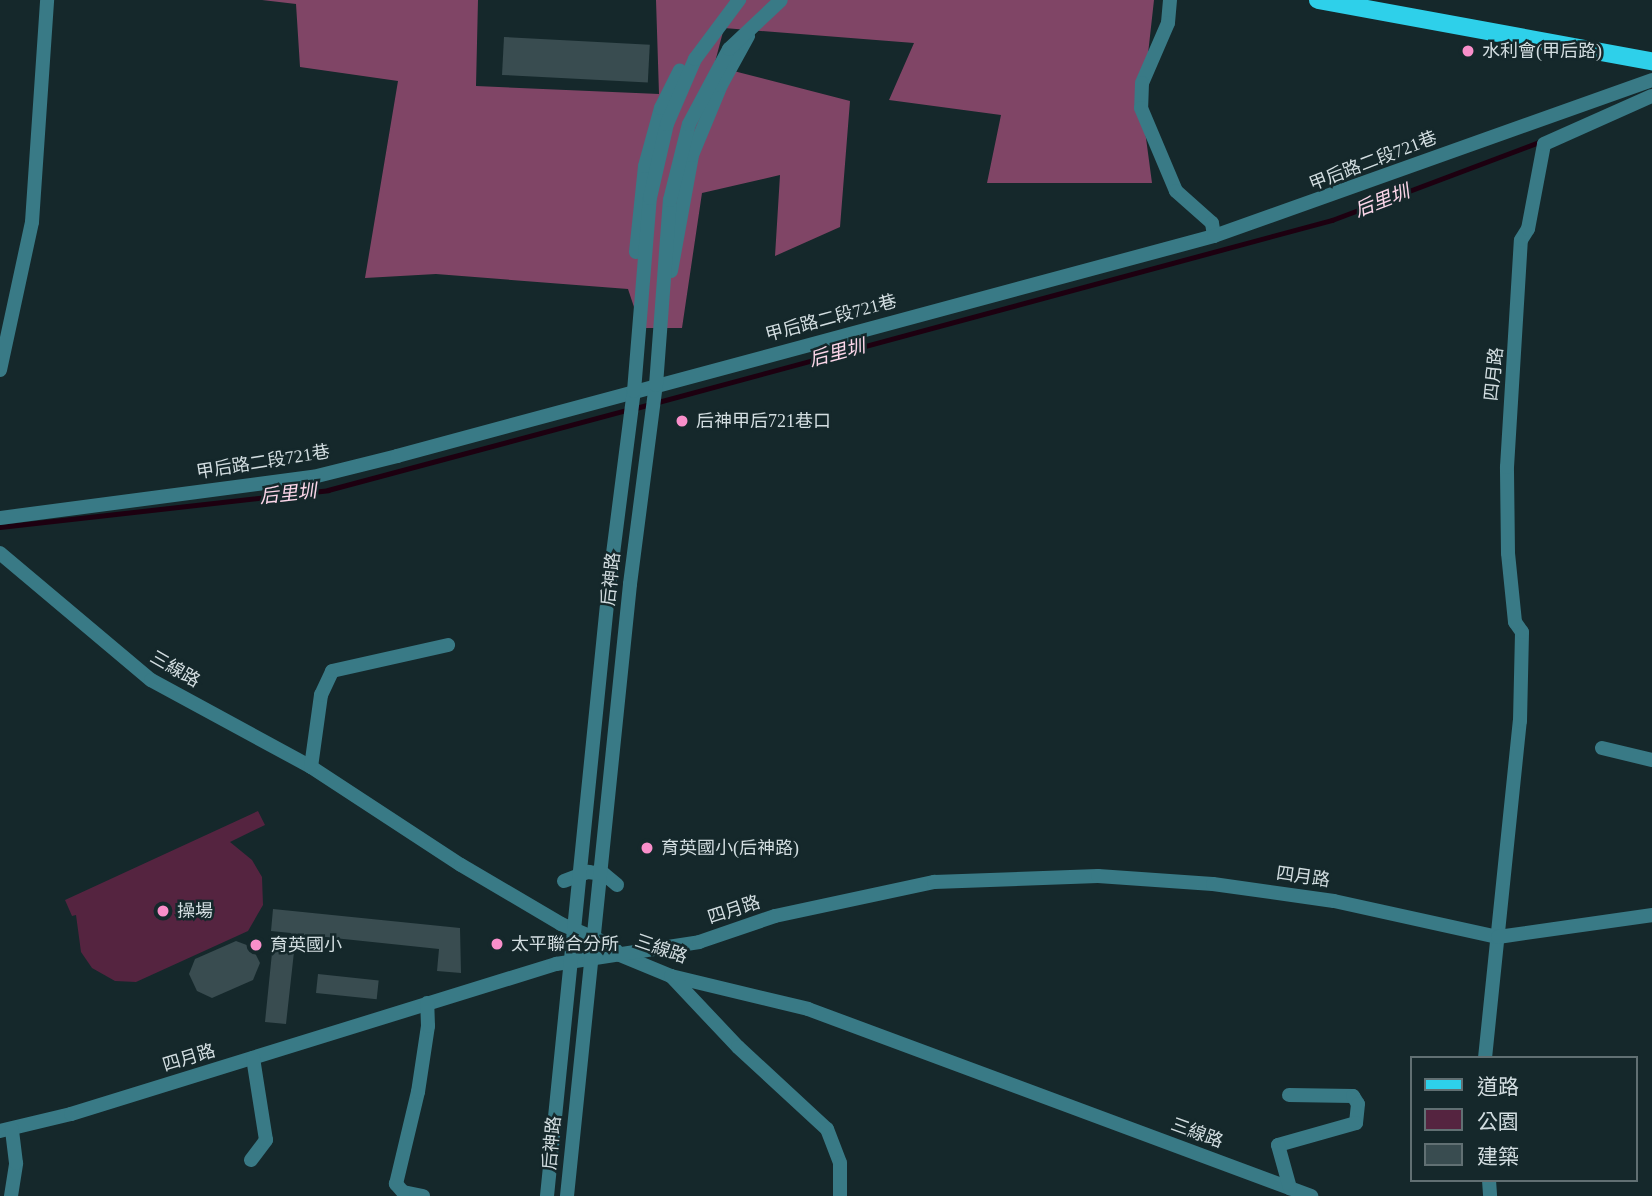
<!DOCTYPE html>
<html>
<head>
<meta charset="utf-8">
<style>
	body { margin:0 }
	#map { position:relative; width:1652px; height:1196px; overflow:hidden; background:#15282b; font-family:"Times New Roman","Noto Sans TC",serif }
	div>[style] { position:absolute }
	.green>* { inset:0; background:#552440 }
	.forest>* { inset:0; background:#804566 }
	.stream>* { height:4.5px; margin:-2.25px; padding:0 2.25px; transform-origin:2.25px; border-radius:2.25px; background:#1d0010 }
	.building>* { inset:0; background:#394c50; transform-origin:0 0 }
	.minor>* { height:14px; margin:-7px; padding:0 7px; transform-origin:7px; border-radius:7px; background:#397a86 }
	.major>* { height:18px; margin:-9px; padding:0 9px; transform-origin:9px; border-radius:9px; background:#2ed0ea }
	.minor-bridge>* { height:14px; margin:-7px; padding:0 7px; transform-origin:7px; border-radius:7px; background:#397a86 }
	.dots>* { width:19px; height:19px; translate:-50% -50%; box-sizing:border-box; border:4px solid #15282b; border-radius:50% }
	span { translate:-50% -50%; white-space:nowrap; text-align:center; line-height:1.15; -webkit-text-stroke:5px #15282b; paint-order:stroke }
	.poi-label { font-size:18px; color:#d2dde0 }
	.left { translate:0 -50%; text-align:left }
	.street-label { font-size:18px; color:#d2dde0 }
	.water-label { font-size:19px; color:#fcd6e9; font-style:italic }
	.legend { position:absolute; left:1410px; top:1056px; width:228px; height:126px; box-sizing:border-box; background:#15282b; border:2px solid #617073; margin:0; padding:9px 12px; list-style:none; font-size:21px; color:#d2dde0 }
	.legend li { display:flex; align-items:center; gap:14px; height:35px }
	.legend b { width:35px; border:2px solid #617073 }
</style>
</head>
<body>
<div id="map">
	<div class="green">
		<i style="clip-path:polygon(258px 811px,265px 825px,230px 842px,252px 860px,262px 877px,263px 905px,248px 931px,136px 982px,115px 981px,92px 968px,81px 952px,76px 915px,72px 916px,65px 900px)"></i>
	</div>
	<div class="forest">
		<i style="clip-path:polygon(262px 0,478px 0,476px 86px,659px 94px,656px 0,1154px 0,1142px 108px,1152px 183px,987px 183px,1001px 115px,889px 100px,914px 43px,724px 28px,714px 66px,850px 101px,840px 227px,775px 256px,780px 175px,702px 193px,682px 328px,641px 328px,628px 289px,436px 274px,365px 278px,398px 81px,300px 67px,296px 4px)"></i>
	</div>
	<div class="stream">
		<i style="left:636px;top:408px;width:721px;rotate:-15.12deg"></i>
		<i style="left:1332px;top:220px;width:222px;rotate:-20.6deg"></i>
		<i style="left:0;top:527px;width:330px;rotate:-6.4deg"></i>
		<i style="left:328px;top:490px;width:310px;rotate:-15deg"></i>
	</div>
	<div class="building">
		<i style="left:504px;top:37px;width:146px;height:38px;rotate:3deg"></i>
		<i style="clip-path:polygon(273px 909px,460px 928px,461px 973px,437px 971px,439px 949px,296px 934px,286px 1024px,265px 1022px,273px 943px,290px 944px,291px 933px,271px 931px)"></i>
		<i style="clip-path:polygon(236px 941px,252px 947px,260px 963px,253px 980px,212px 998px,197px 991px,189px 974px,195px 959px)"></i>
		<i style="left:318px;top:974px;width:61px;height:19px;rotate:6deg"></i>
	</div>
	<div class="minor">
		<i style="left:1170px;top:0;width:23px;rotate:95deg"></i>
		<i style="left:1168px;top:23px;width:65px;rotate:113.4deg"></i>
		<i style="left:1142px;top:83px;width:25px;rotate:92deg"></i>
		<i style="left:1141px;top:108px;width:90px;rotate:67.1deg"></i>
		<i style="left:1176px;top:191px;width:48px;rotate:41.6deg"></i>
		<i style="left:1212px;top:223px;width:13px;rotate:81deg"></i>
		<i style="left:636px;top:252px;width:86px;rotate:-84deg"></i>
		<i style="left:645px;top:166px;width:60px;rotate:-74.6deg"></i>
		<i style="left:661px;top:108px;width:42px;rotate:-63.4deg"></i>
		<i style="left:671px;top:271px;width:118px;rotate:-79.7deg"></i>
		<i style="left:692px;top:155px;width:76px;rotate:-67.5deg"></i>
		<i style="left:721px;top:85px;width:56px;rotate:-61.1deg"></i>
		<i style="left:0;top:370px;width:151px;rotate:-77.8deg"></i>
		<i style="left:32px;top:222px;width:223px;rotate:-86.1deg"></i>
		<i style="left:0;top:518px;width:316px;rotate:-7.5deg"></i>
		<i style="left:313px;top:477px;width:87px;rotate:-14deg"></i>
		<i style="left:397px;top:456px;width:846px;rotate:-15.07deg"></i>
		<i style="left:1214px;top:236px;width:465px;rotate:-19.6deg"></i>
		<i style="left:0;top:553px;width:197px;rotate:40.1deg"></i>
		<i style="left:151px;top:680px;width:182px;rotate:28.5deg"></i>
		<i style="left:311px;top:767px;width:179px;rotate:33.2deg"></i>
		<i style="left:461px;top:865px;width:116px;rotate:30.5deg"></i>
		<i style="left:561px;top:924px;width:54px;rotate:22.8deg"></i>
		<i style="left:611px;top:945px;width:13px;rotate:48deg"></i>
		<i style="left:620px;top:955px;width:55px;rotate:22.4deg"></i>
		<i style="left:671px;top:976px;width:141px;rotate:13.5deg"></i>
		<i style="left:808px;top:1009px;width:537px;rotate:20.39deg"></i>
		<i style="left:630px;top:584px;width:201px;rotate:-82.6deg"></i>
		<i style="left:656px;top:385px;width:186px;rotate:-85.7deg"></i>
		<i style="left:670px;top:200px;width:78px;rotate:-76deg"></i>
		<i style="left:689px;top:124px;width:85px;rotate:-61.9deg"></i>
		<i style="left:729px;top:49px;width:71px;rotate:-43.3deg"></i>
		<i style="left:609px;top:585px;width:196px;rotate:-82.7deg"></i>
		<i style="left:634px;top:391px;width:194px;rotate:-85.3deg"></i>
		<i style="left:650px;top:198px;width:76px;rotate:-77.1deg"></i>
		<i style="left:667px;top:124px;width:71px;rotate:-66.7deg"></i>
		<i style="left:695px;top:59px;width:74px;rotate:-53.3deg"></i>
		<i style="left:1602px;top:748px;width:51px;rotate:13.5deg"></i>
		<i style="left:311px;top:767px;width:73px;rotate:-82.1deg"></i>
		<i style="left:321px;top:695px;width:26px;rotate:-65deg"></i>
		<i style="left:332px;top:671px;width:119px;rotate:-12.6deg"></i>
		<i style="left:564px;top:881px;width:26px;rotate:-21deg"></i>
		<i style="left:588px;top:872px;width:16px;rotate:7deg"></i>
		<i style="left:604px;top:874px;width:17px;rotate:40deg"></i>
		<i style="left:671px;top:976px;width:98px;rotate:46.7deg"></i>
		<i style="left:738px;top:1047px;width:121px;rotate:42.7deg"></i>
		<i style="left:827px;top:1129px;width:36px;rotate:69deg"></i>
		<i style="left:840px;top:1163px;width:33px;rotate:90deg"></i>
		<i style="left:1485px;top:1058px;width:339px;rotate:-84.1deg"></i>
		<i style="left:1520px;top:721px;width:89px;rotate:-88.7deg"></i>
		<i style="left:1522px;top:632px;width:12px;rotate:-125deg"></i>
		<i style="left:1515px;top:622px;width:69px;rotate:-95.8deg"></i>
		<i style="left:1508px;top:553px;width:86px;rotate:-90.7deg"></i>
		<i style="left:1507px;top:467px;width:227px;rotate:-86.5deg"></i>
		<i style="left:1521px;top:240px;width:13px;rotate:-58deg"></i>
		<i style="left:1528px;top:229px;width:86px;rotate:-79.3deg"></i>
		<i style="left:1544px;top:144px;width:118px;rotate:-24deg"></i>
		<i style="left:1289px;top:1095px;width:64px;rotate:0.9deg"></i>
		<i style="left:1353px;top:1096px;width:9px;rotate:58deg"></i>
		<i style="left:1358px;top:1104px;width:19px;rotate:96deg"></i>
		<i style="left:1356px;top:1123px;width:81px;rotate:164.2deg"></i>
		<i style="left:1278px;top:1145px;width:45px;rotate:74.4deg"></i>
		<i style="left:0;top:1131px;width:73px;rotate:-13.5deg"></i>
		<i style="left:71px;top:1114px;width:508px;rotate:-17.19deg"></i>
		<i style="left:556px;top:964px;width:145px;rotate:-8.7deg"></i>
		<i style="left:699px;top:942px;width:80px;rotate:-18.9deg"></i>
		<i style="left:775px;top:916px;width:163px;rotate:-12.1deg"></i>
		<i style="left:934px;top:882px;width:164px;rotate:-2.1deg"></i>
		<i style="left:1098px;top:876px;width:115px;rotate:4deg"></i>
		<i style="left:1213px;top:884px;width:122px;rotate:8deg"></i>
		<i style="left:1334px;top:901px;width:168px;rotate:12.4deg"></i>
		<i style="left:1498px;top:937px;width:156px;rotate:-8.1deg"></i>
		<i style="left:251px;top:1160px;width:25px;rotate:-53deg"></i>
		<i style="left:266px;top:1140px;width:83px;rotate:-99deg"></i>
		<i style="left:1489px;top:1180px;width:16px;rotate:86deg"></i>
		<i style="left:11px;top:1196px;width:33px;rotate:-81deg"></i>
		<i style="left:16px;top:1163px;width:34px;rotate:-97deg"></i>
		<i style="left:423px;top:1196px;width:20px;rotate:-169deg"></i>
		<i style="left:403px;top:1192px;width:11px;rotate:-131deg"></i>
		<i style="left:396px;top:1184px;width:95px;rotate:-76.6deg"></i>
		<i style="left:418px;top:1092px;width:67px;rotate:-81.4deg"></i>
		<i style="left:428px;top:1026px;width:23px;rotate:-92deg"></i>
	</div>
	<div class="major">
		<i style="left:1318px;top:0;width:340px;rotate:10.4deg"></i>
	</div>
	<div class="minor-bridge">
		<i style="left:547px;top:1196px;width:614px;rotate:-84.21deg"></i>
		<i style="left:567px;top:1196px;width:615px;rotate:-84.12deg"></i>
	</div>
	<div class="dots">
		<i style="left:1468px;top:51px;background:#f98fca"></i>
		<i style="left:682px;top:421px;background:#f98fca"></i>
		<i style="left:647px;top:848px;background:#f98fca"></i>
		<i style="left:163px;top:911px;background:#f98fca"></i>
		<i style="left:497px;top:944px;background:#f98fca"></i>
		<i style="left:256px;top:945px;background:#f98fca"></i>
	</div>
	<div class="poi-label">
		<span class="left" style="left:1482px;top:51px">水利會(甲后路)</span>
		<span class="left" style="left:696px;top:421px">后神甲后721巷口</span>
		<span class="left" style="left:661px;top:848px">育英國小(后神路)</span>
		<span class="left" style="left:177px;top:911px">操場</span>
		<span class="left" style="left:511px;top:944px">太平聯合分所</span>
		<span class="left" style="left:270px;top:945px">育英國小</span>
	</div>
	<div class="street-label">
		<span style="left:1373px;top:161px;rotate:-21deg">甲后路二段721巷</span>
		<span style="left:831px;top:318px;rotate:-15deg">甲后路二段721巷</span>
		<span style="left:1494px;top:374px;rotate:-84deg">四月路</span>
		<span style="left:263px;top:462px;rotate:-9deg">甲后路二段721巷</span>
		<span style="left:611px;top:579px;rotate:-84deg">后神路</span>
		<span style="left:175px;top:669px;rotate:30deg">三線路</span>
		<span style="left:1303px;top:877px;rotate:8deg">四月路</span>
		<span style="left:734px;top:910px;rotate:-18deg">四月路</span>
		<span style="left:661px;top:949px;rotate:19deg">三線路</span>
		<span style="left:189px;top:1058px;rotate:-17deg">四月路</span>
		<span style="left:1197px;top:1133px;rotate:20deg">三線路</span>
		<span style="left:552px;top:1143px;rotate:-85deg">后神路</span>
	</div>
	<div class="water-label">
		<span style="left:1382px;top:201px;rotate:-21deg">后里圳</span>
		<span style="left:837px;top:353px;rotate:-15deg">后里圳</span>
		<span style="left:288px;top:494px;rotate:-6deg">后里圳</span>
	</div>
	<ul class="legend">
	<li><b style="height:9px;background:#2ed0ea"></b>道路</li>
	<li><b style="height:19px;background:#552440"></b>公園</li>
	<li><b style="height:19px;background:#394c50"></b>建築</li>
	</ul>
</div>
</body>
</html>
